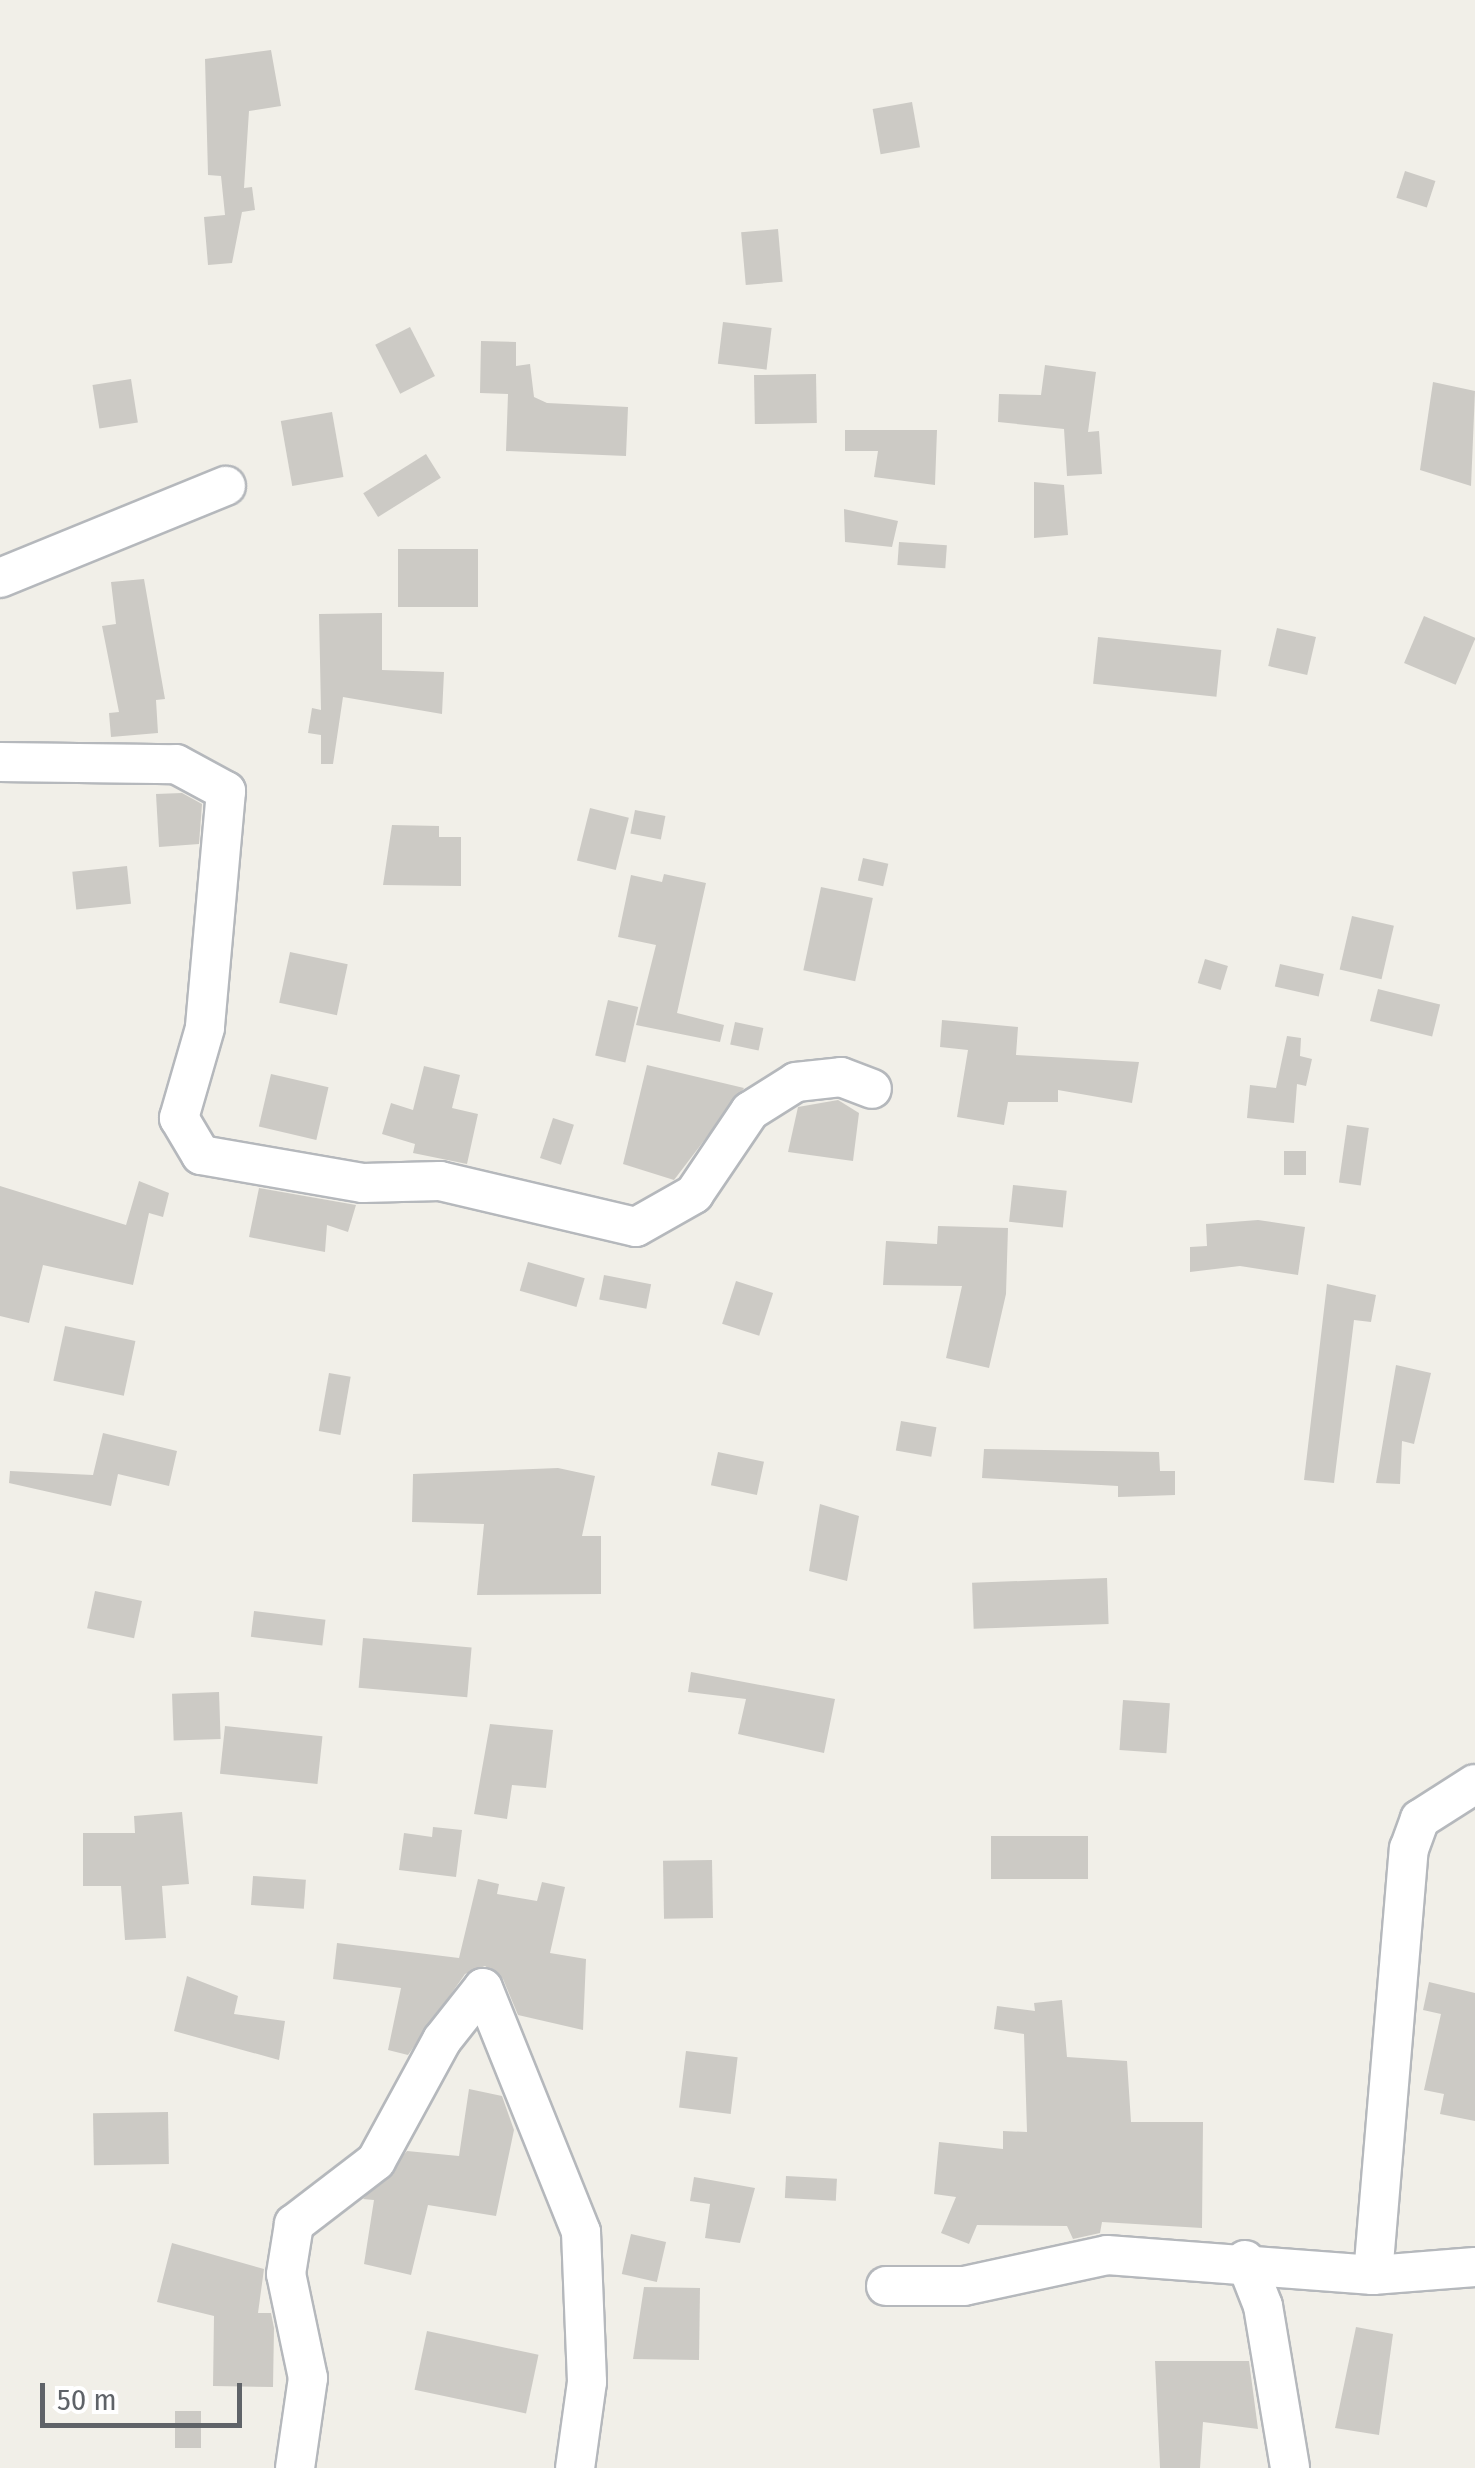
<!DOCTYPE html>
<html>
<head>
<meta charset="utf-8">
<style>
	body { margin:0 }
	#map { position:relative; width:1475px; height:2468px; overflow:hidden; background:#f1efe8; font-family:"Fira Sans Condensed",sans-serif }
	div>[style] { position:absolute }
	.building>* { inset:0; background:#cccac5; transform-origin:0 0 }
	.roads { filter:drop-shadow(2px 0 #b5b8bc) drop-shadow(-2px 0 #b5b8bc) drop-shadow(0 2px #b5b8bc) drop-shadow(0 -2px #b5b8bc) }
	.minor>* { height:38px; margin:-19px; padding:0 19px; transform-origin:19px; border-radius:19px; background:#fff }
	span { translate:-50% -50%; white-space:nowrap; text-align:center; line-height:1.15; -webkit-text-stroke:10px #fff; paint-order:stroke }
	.scale { position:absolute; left:40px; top:2383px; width:202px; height:45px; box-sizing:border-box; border:5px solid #5f6368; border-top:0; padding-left:12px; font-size:30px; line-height:35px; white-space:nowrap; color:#5f6368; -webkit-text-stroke:8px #fff; paint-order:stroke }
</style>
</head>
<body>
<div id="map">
	<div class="building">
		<i style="clip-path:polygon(271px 50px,281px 106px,249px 111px,244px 188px,252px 187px,255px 210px,242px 212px,232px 263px,208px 265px,204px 217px,225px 215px,221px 176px,208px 175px,205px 59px)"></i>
		<i style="left:912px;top:102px;width:46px;height:40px;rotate:80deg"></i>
		<i style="left:1405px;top:171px;width:32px;height:28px;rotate:18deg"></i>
		<i style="left:778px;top:229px;width:53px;height:37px;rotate:85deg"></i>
		<i style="left:723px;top:322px;width:49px;height:42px;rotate:7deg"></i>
		<i style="left:410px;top:327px;width:55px;height:39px;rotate:63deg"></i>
		<i style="clip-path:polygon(481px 341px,516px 342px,516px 366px,530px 364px,534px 397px,547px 403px,628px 407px,626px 456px,506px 451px,508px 394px,480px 393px)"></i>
		<i style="clip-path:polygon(1045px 365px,1096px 372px,1088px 432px,1099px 431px,1102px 474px,1067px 476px,1064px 429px,998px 422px,999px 394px,1041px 395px)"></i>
		<i style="left:816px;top:374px;width:49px;height:62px;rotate:89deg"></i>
		<i style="left:131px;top:379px;width:44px;height:39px;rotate:81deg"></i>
		<i style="clip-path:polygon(1433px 382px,1475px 391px,1471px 486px,1420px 470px)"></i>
		<i style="left:332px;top:412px;width:66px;height:52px;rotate:80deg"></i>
		<i style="clip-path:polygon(845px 430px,937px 430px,935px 485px,874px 477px,878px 451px,845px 451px)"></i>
		<i style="left:426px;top:454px;width:28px;height:74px;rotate:58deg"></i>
		<i style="clip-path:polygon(1034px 482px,1064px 485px,1068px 535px,1034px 538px)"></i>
		<i style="clip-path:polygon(844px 509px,898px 521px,892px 547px,845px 542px)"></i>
		<i style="left:899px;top:542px;width:48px;height:23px;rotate:4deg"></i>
		<i style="left:398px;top:549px;width:80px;height:58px"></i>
		<i style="clip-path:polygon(144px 579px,165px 699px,156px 700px,158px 733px,111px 737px,109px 713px,119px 712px,102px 626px,116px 624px,111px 582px)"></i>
		<i style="clip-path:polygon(382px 613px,382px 670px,444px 672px,442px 714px,343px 697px,333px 764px,321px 764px,321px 735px,308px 733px,312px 708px,321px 710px,319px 614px)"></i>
		<i style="left:1424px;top:616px;width:56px;height:51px;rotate:23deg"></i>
		<i style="left:1277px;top:628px;width:40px;height:39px;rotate:13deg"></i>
		<i style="left:1098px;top:637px;width:124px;height:47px;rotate:6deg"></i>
		<i style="clip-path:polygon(182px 793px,202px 804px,199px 844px,159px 847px,156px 794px)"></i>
		<i style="left:590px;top:808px;width:40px;height:54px;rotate:14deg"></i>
		<i style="left:635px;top:810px;width:31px;height:24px;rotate:11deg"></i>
		<i style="clip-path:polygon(392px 825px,439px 826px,439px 837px,461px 837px,461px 886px,383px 885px)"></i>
		<i style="left:863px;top:858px;width:26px;height:23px;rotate:13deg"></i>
		<i style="left:127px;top:866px;width:38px;height:55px;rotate:84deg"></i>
		<i style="clip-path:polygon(664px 874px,706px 883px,677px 1013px,724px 1025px,720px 1042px,636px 1025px,656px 945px,618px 937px,631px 875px,662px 882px)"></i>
		<i style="left:821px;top:887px;width:53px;height:85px;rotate:12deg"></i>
		<i style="left:1352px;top:916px;width:43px;height:55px;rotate:13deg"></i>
		<i style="left:290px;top:952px;width:59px;height:52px;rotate:12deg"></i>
		<i style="left:1205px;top:959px;width:24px;height:25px;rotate:17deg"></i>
		<i style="left:1280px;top:964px;width:45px;height:23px;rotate:13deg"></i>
		<i style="left:1378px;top:989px;width:64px;height:33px;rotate:14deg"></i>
		<i style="left:608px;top:1000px;width:31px;height:57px;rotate:13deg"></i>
		<i style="clip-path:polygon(942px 1020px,1018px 1027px,1016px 1055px,1139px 1062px,1132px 1103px,1058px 1090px,1058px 1102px,1008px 1102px,1004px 1125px,957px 1117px,968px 1050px,940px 1047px)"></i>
		<i style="left:735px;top:1022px;width:29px;height:23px;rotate:12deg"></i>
		<i style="clip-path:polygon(1287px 1036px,1301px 1038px,1300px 1056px,1312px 1059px,1306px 1086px,1297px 1084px,1294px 1123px,1247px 1118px,1250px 1085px,1276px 1088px)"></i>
		<i style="clip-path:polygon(647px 1065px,744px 1088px,674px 1180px,623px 1164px)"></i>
		<i style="clip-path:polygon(424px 1066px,460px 1075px,452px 1108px,478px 1114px,467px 1164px,413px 1153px,415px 1144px,382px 1134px,391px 1103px,413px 1110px)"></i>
		<i style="left:271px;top:1074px;width:59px;height:54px;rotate:13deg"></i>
		<i style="clip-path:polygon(838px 1100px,859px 1113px,853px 1161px,788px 1152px,798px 1107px)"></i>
		<i style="left:553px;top:1118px;width:22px;height:42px;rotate:18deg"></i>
		<i style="left:1347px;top:1125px;width:22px;height:58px;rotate:8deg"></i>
		<i style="left:1284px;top:1151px;width:22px;height:24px"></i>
		<i style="clip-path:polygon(139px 1181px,169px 1193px,163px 1217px,149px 1213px,133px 1285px,43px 1265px,29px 1323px,0 1316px,0 1186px,126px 1225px)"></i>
		<i style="left:1013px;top:1185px;width:54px;height:37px;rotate:6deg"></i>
		<i style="clip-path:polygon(259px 1188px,356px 1205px,348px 1232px,327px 1225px,325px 1252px,249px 1237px)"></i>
		<i style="clip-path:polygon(1258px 1220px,1305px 1227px,1298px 1275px,1240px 1266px,1190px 1272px,1190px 1247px,1207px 1246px,1206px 1224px)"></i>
		<i style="clip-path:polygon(938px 1226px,1008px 1228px,1006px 1294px,989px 1368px,946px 1358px,962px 1286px,883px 1285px,886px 1241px,937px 1244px)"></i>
		<i style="left:528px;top:1262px;width:59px;height:30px;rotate:16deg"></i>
		<i style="left:604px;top:1275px;width:48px;height:25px;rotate:11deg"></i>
		<i style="left:736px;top:1281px;width:39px;height:45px;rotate:18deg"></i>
		<i style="clip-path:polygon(1327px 1284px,1376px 1295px,1371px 1322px,1354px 1320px,1334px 1483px,1304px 1480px)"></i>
		<i style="left:65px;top:1326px;width:72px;height:56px;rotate:12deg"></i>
		<i style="clip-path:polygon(1396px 1365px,1431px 1373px,1414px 1444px,1402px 1441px,1400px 1484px,1376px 1483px)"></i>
		<i style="left:329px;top:1373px;width:22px;height:59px;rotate:10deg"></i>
		<i style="left:901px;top:1421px;width:36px;height:30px;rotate:10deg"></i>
		<i style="clip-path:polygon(103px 1433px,177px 1451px,169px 1486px,118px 1474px,111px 1506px,9px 1483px,10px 1471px,93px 1475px)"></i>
		<i style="clip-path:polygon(984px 1449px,1159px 1452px,1160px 1471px,1175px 1471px,1175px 1495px,1118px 1497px,1118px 1486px,982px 1478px)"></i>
		<i style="left:718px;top:1452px;width:47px;height:34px;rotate:12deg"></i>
		<i style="clip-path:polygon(558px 1468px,595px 1476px,582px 1536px,601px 1536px,601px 1594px,477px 1595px,484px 1524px,412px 1522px,413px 1474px)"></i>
		<i style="clip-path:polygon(820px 1504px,859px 1516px,847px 1581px,809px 1571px)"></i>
		<i style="left:1107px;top:1578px;width:46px;height:135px;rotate:88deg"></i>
		<i style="left:95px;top:1591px;width:48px;height:38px;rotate:12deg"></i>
		<i style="left:254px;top:1611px;width:72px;height:26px;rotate:7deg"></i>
		<i style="left:363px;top:1638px;width:109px;height:50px;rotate:5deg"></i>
		<i style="clip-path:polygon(691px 1672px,835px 1699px,824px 1753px,738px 1734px,746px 1699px,688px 1692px)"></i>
		<i style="left:219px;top:1692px;width:47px;height:47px;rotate:88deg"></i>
		<i style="left:1123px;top:1700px;width:47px;height:50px;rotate:4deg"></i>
		<i style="clip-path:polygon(490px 1724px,553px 1730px,546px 1788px,512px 1785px,507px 1819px,474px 1814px)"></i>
		<i style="left:225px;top:1726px;width:98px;height:48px;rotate:6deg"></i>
		<i style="clip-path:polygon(182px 1812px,189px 1884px,162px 1886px,166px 1938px,125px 1940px,121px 1886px,83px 1886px,83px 1833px,135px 1833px,134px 1816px)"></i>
		<i style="clip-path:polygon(433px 1827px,462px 1830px,456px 1877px,399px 1870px,404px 1833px,432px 1837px)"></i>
		<i style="left:1088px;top:1836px;width:43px;height:97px;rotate:90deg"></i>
		<i style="left:712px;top:1860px;width:58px;height:49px;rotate:89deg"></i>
		<i style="left:253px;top:1876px;width:53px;height:29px;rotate:4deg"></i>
		<i style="clip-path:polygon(478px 1879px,499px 1884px,497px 1894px,537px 1901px,542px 1882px,565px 1887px,550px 1953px,586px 1959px,583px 2030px,518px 2015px,503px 1979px,485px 1966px,465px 1974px,408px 2055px,388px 2050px,401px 1988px,333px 1979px,337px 1943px,459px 1958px)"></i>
		<i style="clip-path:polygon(187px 1976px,238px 1996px,234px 2014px,285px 2021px,279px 2060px,174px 2031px)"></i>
		<i style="clip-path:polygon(1429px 1982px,1475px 1993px,1475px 2121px,1440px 2114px,1444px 2094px,1424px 2090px,1441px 2014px,1423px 2010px)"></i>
		<i style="clip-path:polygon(1062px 2000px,1067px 2057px,1127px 2061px,1131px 2122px,1203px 2122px,1202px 2228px,1102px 2222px,1100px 2233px,1073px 2239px,1067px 2226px,977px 2225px,969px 2244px,941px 2233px,956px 2197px,934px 2194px,939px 2142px,1003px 2149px,1003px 2131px,1027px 2132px,1024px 2034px,994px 2029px,997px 2006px,1035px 2011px,1034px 2003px)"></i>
		<i style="left:686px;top:2051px;width:52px;height:57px;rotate:7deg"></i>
		<i style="clip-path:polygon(469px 2089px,502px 2096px,514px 2130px,496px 2216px,428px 2205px,411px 2275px,364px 2264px,374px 2200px,363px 2199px,407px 2151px,459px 2156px)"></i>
		<i style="left:168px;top:2112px;width:52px;height:75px;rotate:89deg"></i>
		<i style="left:786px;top:2176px;width:51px;height:22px;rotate:3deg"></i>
		<i style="clip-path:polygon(694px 2177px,755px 2188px,740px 2243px,705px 2238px,710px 2204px,690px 2201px)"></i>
		<i style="left:631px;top:2234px;width:36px;height:41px;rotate:13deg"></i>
		<i style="clip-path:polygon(172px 2243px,264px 2269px,258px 2313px,271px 2313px,274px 2328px,273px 2387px,213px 2386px,214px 2316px,157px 2302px)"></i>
		<i style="clip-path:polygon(644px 2287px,700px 2288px,699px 2360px,633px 2359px)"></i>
		<i style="clip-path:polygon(1356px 2327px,1393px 2334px,1379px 2435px,1335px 2428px)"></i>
		<i style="left:427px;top:2331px;width:114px;height:60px;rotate:12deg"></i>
		<i style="clip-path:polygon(1155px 2361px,1249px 2361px,1258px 2429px,1203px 2422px,1200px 2468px,1160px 2468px)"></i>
		<i style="left:175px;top:2411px;width:26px;height:37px"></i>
	</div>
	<div class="roads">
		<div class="minor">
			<i style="left:0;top:578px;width:244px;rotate:-22.2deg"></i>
			<i style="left:0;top:762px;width:176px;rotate:0.7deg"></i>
			<i style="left:176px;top:764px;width:57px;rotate:28.4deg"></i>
			<i style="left:226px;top:791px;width:238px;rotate:95.1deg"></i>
			<i style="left:205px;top:1028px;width:94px;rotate:106.1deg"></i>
			<i style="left:179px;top:1118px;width:43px;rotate:59.3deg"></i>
			<i style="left:201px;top:1155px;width:164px;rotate:9.8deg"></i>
			<i style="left:363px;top:1183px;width:77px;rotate:-1.5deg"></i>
			<i style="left:440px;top:1181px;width:201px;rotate:13.2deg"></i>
			<i style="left:636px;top:1227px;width:67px;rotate:-29.6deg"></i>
			<i style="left:694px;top:1194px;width:100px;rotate:-56deg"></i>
			<i style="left:750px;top:1111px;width:54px;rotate:-32.2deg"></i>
			<i style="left:796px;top:1082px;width:45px;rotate:-6.3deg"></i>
			<i style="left:841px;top:1077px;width:33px;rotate:21deg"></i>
			<i style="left:1245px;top:2260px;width:49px;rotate:68.6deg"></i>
			<i style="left:1263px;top:2306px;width:164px;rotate:80.5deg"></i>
			<i style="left:1373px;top:2275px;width:428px;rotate:-85.2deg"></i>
			<i style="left:1409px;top:1849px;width:32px;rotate:-70deg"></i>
			<i style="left:1420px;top:1819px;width:65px;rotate:-32.5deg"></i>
			<i style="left:886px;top:2286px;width:78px"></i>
			<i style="left:964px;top:2286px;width:146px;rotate:-12.2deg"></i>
			<i style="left:1107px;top:2255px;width:267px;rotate:4.3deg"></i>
			<i style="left:1373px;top:2275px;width:102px;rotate:-4.5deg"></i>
			<i style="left:295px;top:2468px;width:91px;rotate:-81.8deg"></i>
			<i style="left:308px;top:2378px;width:106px;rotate:-101.9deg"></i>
			<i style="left:286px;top:2274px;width:51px;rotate:-80.9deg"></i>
			<i style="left:294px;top:2224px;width:103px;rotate:-37.5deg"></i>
			<i style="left:376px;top:2161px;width:138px;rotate:-61.4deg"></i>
			<i style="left:442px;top:2040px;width:66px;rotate:-51.7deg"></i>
			<i style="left:483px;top:1988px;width:263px;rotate:68.1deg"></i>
			<i style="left:581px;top:2232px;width:150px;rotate:87.7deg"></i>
			<i style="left:587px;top:2382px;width:87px;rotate:97.9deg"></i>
		</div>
	</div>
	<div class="scale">50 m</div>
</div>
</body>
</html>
